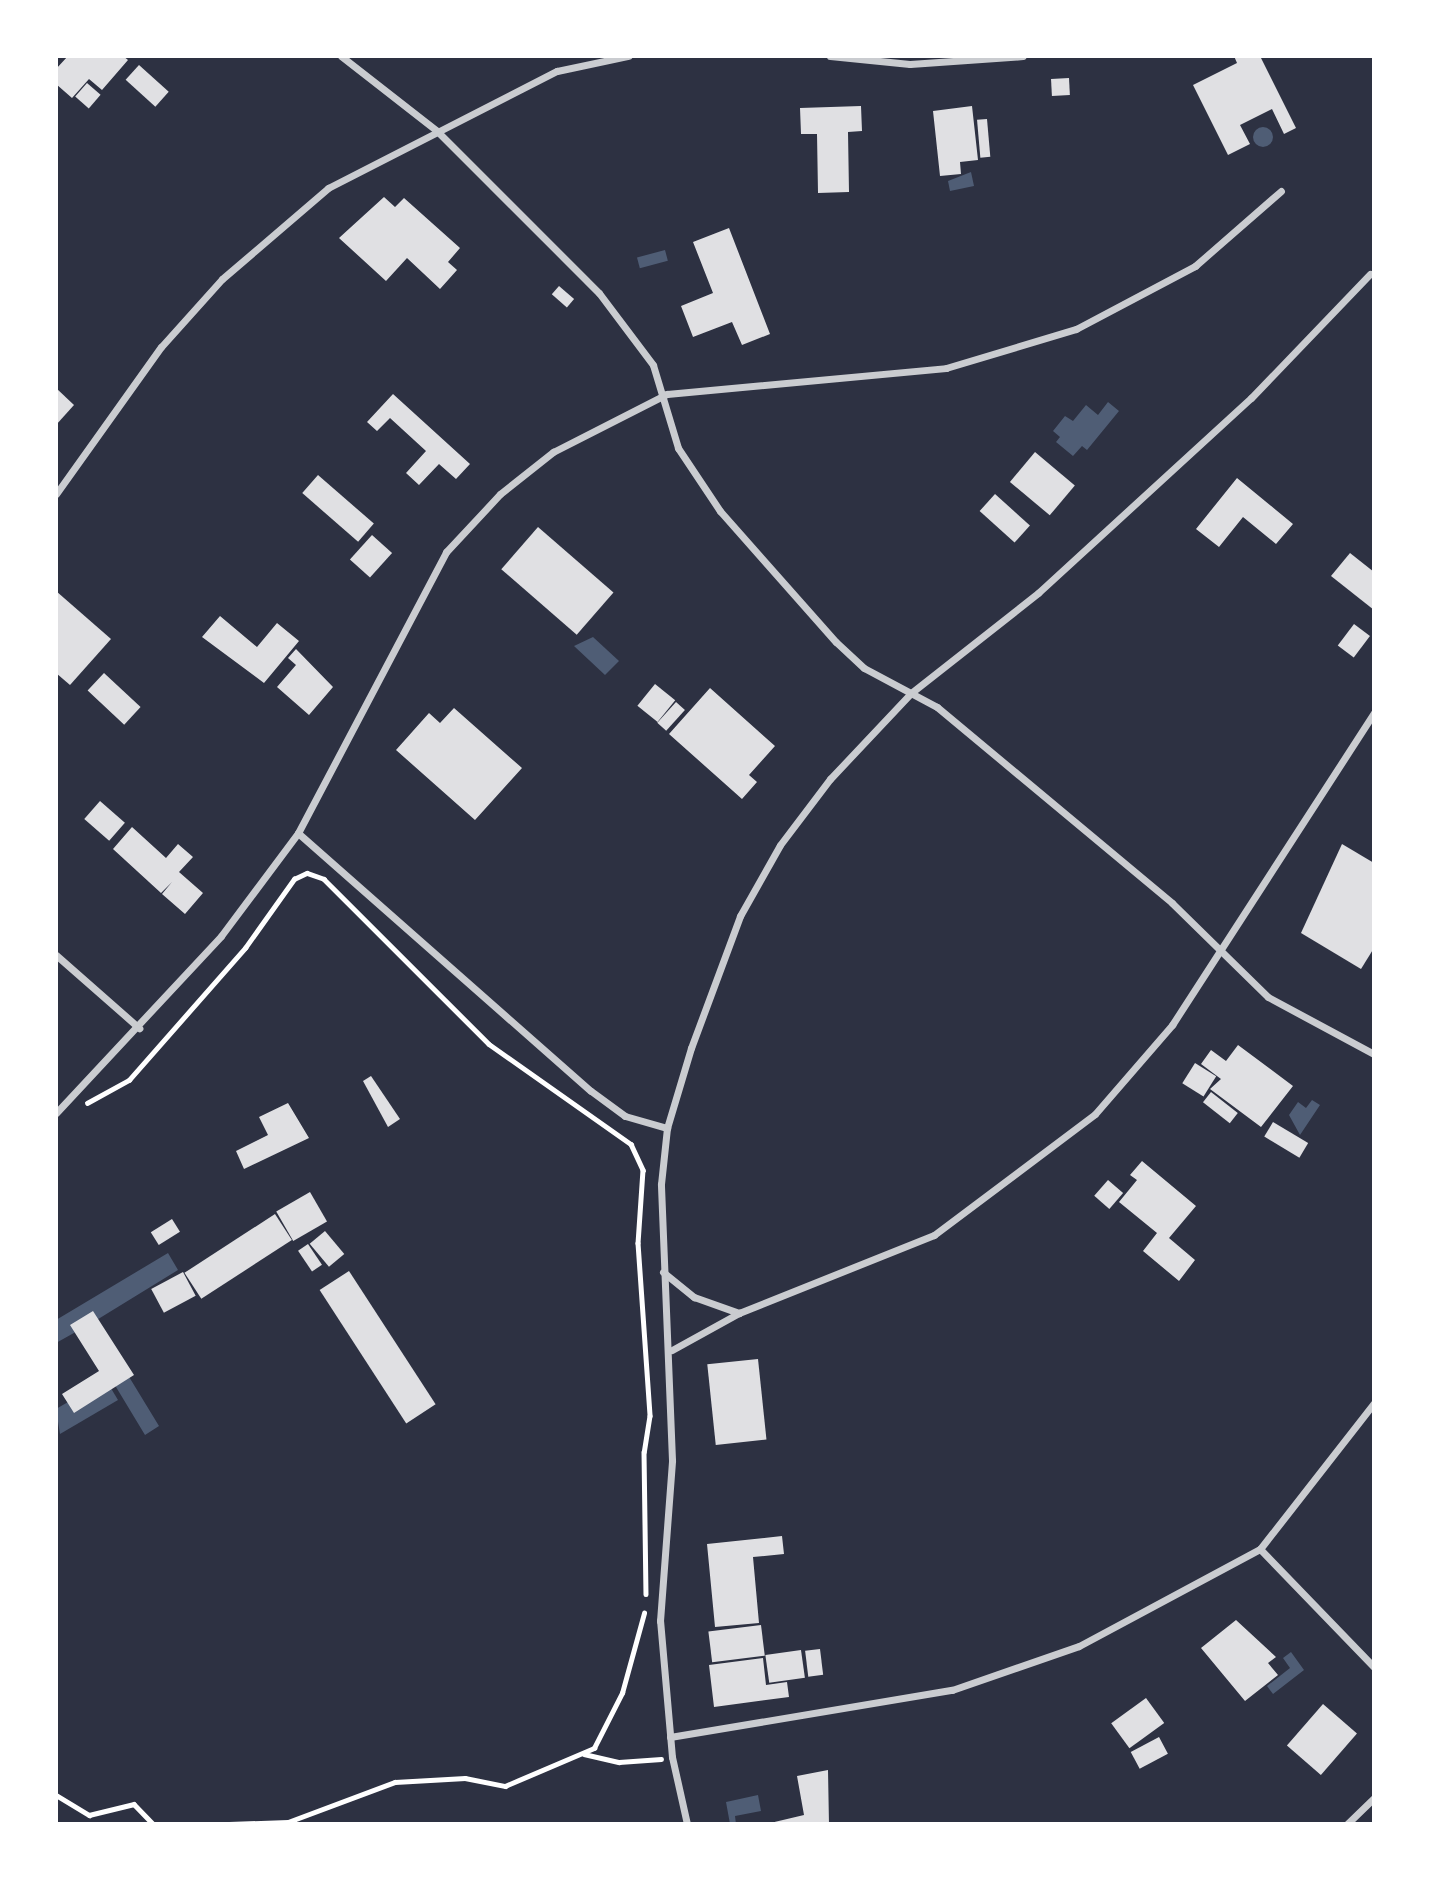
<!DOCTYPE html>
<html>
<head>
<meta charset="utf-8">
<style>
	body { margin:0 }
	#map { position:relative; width:1430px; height:1880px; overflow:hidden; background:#2d3142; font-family:Spectral,serif }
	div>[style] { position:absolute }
	.water>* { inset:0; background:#4f5d75; transform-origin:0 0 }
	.round { border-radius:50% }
	.building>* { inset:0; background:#e0e0e3; transform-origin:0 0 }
	.path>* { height:4.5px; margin:-2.25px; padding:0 2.25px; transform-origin:2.25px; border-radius:2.25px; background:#fff }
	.minor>* { height:7px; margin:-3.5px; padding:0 3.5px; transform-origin:3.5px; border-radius:3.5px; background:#caccd0 }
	span { translate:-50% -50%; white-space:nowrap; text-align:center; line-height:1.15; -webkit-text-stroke:7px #fff; paint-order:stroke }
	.frame { position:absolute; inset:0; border:58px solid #fff; pointer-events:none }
</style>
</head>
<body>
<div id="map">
	<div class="water">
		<i class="round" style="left:1253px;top:127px;width:20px;height:20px"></i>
		<i style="clip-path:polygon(971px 172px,974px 186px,950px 191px,948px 181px)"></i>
		<i style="left:665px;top:250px;width:11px;height:29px;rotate:75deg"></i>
		<i style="clip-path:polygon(1108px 402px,1119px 411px,1087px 450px,1082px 446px,1073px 456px,1056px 442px,1060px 437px,1053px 431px,1065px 416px,1073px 421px,1086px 405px,1098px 415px)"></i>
		<i style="clip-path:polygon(593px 637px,619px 661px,605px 675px,574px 646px)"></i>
		<i style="clip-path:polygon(1312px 1100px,1320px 1105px,1300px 1135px,1289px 1115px,1298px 1102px,1306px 1108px)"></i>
		<i style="clip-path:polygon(168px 1253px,178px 1270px,95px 1321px,159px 1426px,145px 1435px,81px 1329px,56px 1343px,56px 1320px)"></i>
		<i style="clip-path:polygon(106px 1380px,118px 1400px,60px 1434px,56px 1409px)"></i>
		<i style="clip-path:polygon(1291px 1652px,1304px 1670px,1273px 1694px,1267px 1686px,1290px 1668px,1283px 1658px)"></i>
		<i style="clip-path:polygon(758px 1795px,761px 1811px,735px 1816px,736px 1824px,730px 1824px,726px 1802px)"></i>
	</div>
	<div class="building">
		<i style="clip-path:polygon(68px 56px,123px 56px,128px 60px,102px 90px,89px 79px,72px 98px,56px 84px,56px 69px)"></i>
		<i style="clip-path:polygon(1234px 56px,1260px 56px,1296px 128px,1284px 134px,1272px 109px,1240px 125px,1250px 144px,1228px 155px,1193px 85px,1237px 63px)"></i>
		<i style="left:139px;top:65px;width:40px;height:20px;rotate:42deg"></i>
		<i style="left:1069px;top:78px;width:17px;height:18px;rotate:87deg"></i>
		<i style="left:87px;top:83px;width:18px;height:18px;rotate:41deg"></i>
		<i style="clip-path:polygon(861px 106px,862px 131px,848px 132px,849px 192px,818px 193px,817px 134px,801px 134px,800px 108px)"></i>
		<i style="clip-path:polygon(972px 106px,978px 160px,960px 162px,961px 174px,940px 176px,933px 111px)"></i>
		<i style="left:987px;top:119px;width:38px;height:10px;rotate:85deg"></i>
		<i style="clip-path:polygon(384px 197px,395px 207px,404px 198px,460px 248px,448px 262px,457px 270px,440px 289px,407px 258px,386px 281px,339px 238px)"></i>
		<i style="clip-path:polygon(729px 228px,770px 334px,742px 345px,732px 322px,693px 337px,681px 306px,713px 293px,693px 242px)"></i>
		<i style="left:559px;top:286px;width:20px;height:11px;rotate:41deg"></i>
		<i style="clip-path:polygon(56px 388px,74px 405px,56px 425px)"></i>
		<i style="clip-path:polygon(393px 394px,470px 464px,456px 479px,439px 464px,419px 485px,406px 473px,426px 451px,390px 418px,377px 431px,367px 422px)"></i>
		<i style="left:1035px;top:452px;width:52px;height:39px;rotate:40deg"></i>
		<i style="left:318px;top:475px;width:74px;height:24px;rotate:41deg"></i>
		<i style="clip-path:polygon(1237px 478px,1293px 524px,1276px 544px,1243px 517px,1219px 547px,1196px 529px)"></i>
		<i style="left:995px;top:494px;width:47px;height:23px;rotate:42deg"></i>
		<i style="left:538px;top:527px;width:100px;height:56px;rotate:41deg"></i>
		<i style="left:372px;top:535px;width:27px;height:33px;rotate:42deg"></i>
		<i style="clip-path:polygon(1350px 553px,1374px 572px,1374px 610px,1331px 576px)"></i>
		<i style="clip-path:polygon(56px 591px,111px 639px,70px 685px,56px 673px)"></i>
		<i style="clip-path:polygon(220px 616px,257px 647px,277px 623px,299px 641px,264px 683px,202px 637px)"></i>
		<i style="left:1354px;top:624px;width:20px;height:27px;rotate:37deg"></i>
		<i style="clip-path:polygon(296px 649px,333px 687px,309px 715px,277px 687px,296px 665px,288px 658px)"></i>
		<i style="left:104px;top:673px;width:50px;height:24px;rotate:43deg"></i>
		<i style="left:655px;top:684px;width:26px;height:28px;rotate:39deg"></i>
		<i style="clip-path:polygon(710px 688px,775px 746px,749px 775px,757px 782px,742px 799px,669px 734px)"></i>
		<i style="left:676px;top:702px;width:12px;height:28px;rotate:42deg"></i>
		<i style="clip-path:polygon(454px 708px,522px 768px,475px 820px,396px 750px,429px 713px,440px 723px)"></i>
		<i style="left:100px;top:801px;width:33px;height:24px;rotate:41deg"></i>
		<i style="clip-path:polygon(132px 827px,166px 858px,178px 844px,193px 857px,179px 872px,203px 893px,185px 914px,162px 894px,172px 882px,161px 893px,113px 849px)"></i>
		<i style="clip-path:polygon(1342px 844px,1374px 863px,1374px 948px,1361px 969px,1301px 933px)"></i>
		<i style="clip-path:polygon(1238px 1045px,1293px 1086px,1261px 1127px,1210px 1089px,1221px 1079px,1201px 1064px,1211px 1050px,1226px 1061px)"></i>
		<i style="left:1195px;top:1063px;width:25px;height:24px;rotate:32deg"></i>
		<i style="clip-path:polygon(371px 1076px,400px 1119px,388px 1127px,363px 1081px)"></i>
		<i style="left:1211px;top:1092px;width:34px;height:13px;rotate:38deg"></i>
		<i style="clip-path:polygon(288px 1103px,309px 1138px,244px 1169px,236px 1151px,268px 1135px,259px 1117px)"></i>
		<i style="left:1273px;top:1122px;width:41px;height:17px;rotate:31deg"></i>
		<i style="clip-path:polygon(1142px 1161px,1196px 1206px,1169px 1238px,1195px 1260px,1179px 1281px,1143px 1251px,1157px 1233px,1119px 1202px,1137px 1180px,1130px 1175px)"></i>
		<i style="left:1108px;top:1180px;width:20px;height:21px;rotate:41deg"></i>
		<i style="left:310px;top:1192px;width:34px;height:39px;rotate:60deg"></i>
		<i style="left:275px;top:1214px;width:31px;height:108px;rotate:57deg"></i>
		<i style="left:172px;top:1219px;width:15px;height:25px;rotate:58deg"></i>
		<i style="left:325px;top:1231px;width:30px;height:20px;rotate:50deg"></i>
		<i style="left:308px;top:1244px;width:25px;height:12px;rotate:56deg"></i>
		<i style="left:349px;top:1271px;width:159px;height:35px;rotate:57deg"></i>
		<i style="left:183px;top:1272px;width:27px;height:36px;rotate:62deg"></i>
		<i style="clip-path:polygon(93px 1311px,134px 1375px,74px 1413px,62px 1394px,99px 1371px,70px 1325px)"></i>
		<i style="left:758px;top:1359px;width:81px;height:51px;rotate:84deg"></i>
		<i style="clip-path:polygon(782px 1536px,784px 1554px,753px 1557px,759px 1623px,715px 1627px,707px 1544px)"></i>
		<i style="clip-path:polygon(1236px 1620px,1276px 1657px,1268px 1663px,1278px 1675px,1245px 1701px,1201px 1648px)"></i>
		<i style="left:761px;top:1625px;width:31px;height:53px;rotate:83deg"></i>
		<i style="left:820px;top:1649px;width:26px;height:15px;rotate:83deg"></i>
		<i style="left:801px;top:1650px;width:28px;height:36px;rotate:82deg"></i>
		<i style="clip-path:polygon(763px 1658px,766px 1685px,787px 1682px,789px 1697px,714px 1707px,709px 1665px)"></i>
		<i style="left:1146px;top:1698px;width:31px;height:43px;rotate:54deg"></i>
		<i style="left:1323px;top:1704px;width:45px;height:55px;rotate:41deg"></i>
		<i style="left:1159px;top:1737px;width:19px;height:32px;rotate:62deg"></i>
		<i style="clip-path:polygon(828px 1770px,829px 1824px,766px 1824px,804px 1815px,797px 1776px)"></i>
	</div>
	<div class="path">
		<i style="left:87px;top:1103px;width:48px;rotate:-28.7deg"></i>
		<i style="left:129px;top:1080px;width:176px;rotate:-48.7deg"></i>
		<i style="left:245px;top:948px;width:85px;rotate:-54.6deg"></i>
		<i style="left:294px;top:879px;width:14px;rotate:-25deg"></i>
		<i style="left:307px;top:873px;width:18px;rotate:19deg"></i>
		<i style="left:324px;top:879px;width:233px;rotate:45deg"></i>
		<i style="left:489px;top:1044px;width:174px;rotate:35.2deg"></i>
		<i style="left:631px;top:1144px;width:29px;rotate:65deg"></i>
		<i style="left:643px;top:1170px;width:73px;rotate:93.9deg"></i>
		<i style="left:638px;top:1243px;width:173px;rotate:86deg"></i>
		<i style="left:650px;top:1416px;width:36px;rotate:99deg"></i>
		<i style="left:644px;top:1452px;width:142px;rotate:89.2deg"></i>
		<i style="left:584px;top:1754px;width:36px;rotate:13deg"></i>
		<i style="left:619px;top:1762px;width:42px;rotate:-4.1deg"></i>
		<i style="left:56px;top:1795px;width:39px;rotate:31deg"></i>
		<i style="left:89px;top:1815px;width:46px;rotate:-13.7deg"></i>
		<i style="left:134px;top:1804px;width:28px;rotate:46deg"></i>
		<i style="left:229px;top:1824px;width:59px;rotate:-1.9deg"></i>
		<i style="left:288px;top:1822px;width:114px;rotate:-20.5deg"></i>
		<i style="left:395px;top:1782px;width:70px;rotate:-3.3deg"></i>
		<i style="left:465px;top:1778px;width:41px;rotate:11.3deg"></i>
		<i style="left:505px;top:1786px;width:97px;rotate:-23.1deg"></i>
		<i style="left:594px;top:1748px;width:62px;rotate:-63deg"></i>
		<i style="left:622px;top:1693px;width:83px;rotate:-74.6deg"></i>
	</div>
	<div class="minor">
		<i style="left:341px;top:56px;width:122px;rotate:38deg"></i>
		<i style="left:437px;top:131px;width:229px;rotate:45deg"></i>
		<i style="left:599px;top:293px;width:90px;rotate:53.1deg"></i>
		<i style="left:653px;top:365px;width:87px;rotate:73.2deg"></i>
		<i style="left:678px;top:448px;width:76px;rotate:56.3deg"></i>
		<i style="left:720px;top:511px;width:175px;rotate:48.5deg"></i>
		<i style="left:836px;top:642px;width:38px;rotate:43deg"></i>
		<i style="left:864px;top:668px;width:83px;rotate:28.1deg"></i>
		<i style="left:937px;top:707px;width:306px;rotate:39.8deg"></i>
		<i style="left:1172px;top:903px;width:134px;rotate:44.4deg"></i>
		<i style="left:1268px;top:997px;width:120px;rotate:28.3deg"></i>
		<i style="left:830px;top:56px;width:80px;rotate:5.7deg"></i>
		<i style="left:910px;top:64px;width:113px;rotate:-4deg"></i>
		<i style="left:56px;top:494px;width:181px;rotate:-54.5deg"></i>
		<i style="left:161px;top:347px;width:91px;rotate:-48.1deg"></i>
		<i style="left:222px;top:279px;width:140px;rotate:-40.6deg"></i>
		<i style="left:328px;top:188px;width:257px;rotate:-27.1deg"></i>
		<i style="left:557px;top:71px;width:73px;rotate:-11.9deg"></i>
		<i style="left:298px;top:833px;width:390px;rotate:41.4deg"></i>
		<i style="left:591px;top:1091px;width:42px;rotate:36.3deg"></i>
		<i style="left:625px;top:1116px;width:44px;rotate:15.9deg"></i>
		<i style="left:56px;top:955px;width:111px;rotate:41.3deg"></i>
		<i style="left:56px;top:1113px;width:242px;rotate:-47deg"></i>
		<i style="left:221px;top:936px;width:129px;rotate:-53.2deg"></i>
		<i style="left:298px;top:833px;width:318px;rotate:-62.2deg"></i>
		<i style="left:446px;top:552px;width:79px;rotate:-47deg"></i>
		<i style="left:500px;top:494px;width:68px;rotate:-38.4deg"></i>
		<i style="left:553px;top:452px;width:128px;rotate:-27deg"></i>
		<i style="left:667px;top:394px;width:280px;rotate:-5.3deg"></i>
		<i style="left:946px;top:368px;width:136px;rotate:-16.7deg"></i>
		<i style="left:1076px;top:329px;width:135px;rotate:-27.9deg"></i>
		<i style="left:1195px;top:266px;width:114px;rotate:-41.1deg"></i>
		<i style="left:663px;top:1272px;width:40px;rotate:39deg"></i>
		<i style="left:694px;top:1297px;width:48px;rotate:19.6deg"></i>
		<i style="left:672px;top:1350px;width:77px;rotate:-28.9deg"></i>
		<i style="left:739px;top:1313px;width:210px;rotate:-21.8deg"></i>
		<i style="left:934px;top:1235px;width:201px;rotate:-36.9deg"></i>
		<i style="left:1095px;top:1114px;width:118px;rotate:-49.1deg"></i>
		<i style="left:1172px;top:1025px;width:372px;rotate:-57.1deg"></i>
		<i style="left:1260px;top:1549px;width:164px;rotate:46deg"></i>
		<i style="left:670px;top:1737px;width:286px;rotate:-9.5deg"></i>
		<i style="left:952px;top:1690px;width:134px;rotate:-19.1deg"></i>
		<i style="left:1079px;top:1646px;width:205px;rotate:-28.2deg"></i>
		<i style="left:1260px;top:1549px;width:185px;rotate:-52deg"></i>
		<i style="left:687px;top:1824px;width:69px;rotate:-102.6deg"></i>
		<i style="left:672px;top:1757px;width:137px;rotate:-95deg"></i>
		<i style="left:660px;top:1621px;width:161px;rotate:-85.7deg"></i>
		<i style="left:672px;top:1460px;width:276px;rotate:-92.3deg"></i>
		<i style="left:661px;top:1184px;width:56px;rotate:-83.9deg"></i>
		<i style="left:667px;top:1128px;width:84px;rotate:-73.3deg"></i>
		<i style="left:691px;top:1048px;width:141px;rotate:-69.6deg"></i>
		<i style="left:740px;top:916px;width:81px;rotate:-60.6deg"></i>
		<i style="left:780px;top:845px;width:83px;rotate:-52.9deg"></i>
		<i style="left:830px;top:779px;width:118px;rotate:-46.7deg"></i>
		<i style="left:911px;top:693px;width:162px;rotate:-38.2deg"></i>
		<i style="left:1038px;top:593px;width:289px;rotate:-42.5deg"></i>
		<i style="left:1251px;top:398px;width:172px;rotate:-46.2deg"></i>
		<i style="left:1347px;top:1824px;width:37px;rotate:-44deg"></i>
	</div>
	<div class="frame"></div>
</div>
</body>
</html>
